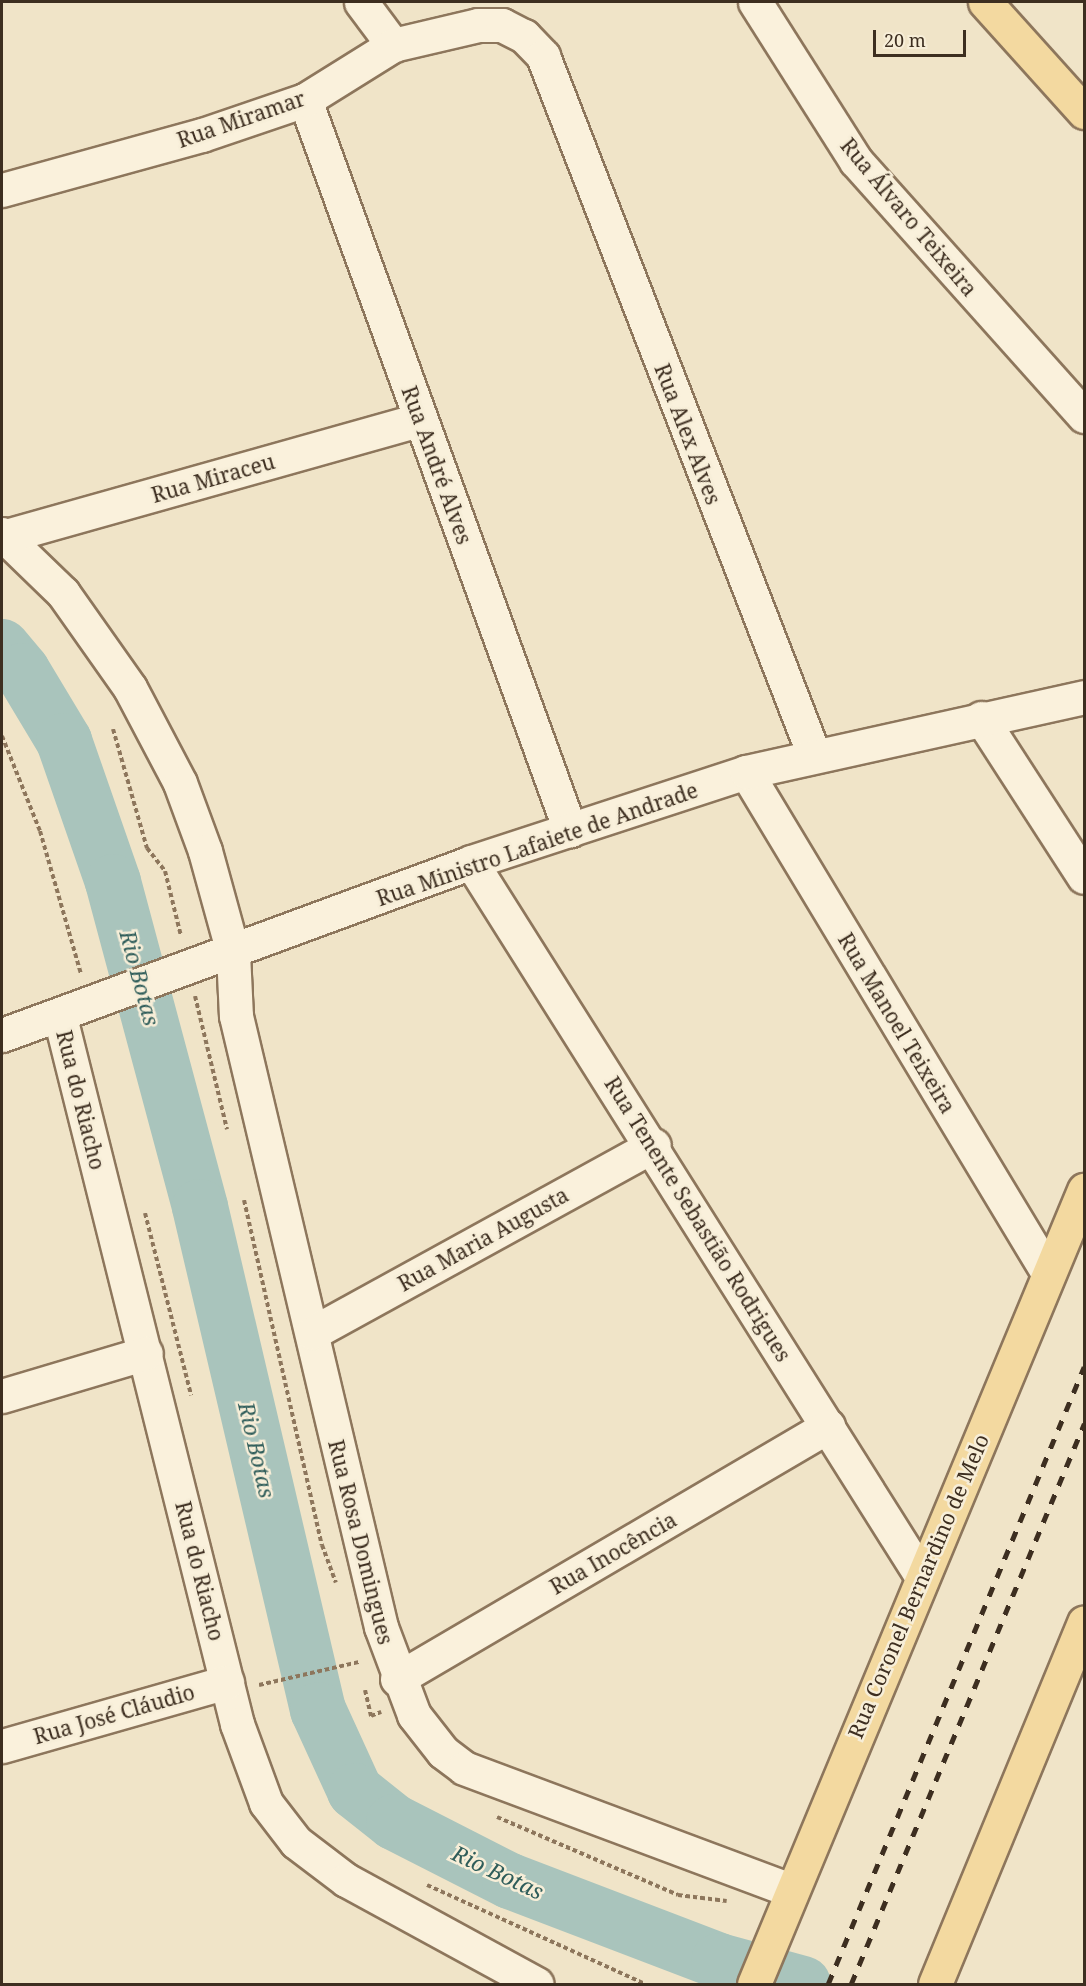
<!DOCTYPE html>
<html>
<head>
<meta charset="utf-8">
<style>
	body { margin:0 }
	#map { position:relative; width:1086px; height:1986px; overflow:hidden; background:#f0e4c8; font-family:"Noto Serif",serif }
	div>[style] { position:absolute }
	.river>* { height:56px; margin:-28px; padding:0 28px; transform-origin:28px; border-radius:28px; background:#a9c4bc }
	.path>* { height:4px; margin-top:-2px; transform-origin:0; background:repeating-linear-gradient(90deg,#8d765c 0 4.5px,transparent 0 7.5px) }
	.roads { filter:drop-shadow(2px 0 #8d765c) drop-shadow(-2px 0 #8d765c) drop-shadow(0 2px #8d765c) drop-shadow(0 -2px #8d765c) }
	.minor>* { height:33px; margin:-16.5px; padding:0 16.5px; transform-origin:16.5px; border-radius:16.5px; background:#faf1dc }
	.major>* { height:33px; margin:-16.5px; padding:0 16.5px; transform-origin:16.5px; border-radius:16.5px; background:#f3d9a0 }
	.rail>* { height:4.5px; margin-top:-2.25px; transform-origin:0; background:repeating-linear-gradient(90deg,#3d2e20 0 10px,transparent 0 20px) }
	span { translate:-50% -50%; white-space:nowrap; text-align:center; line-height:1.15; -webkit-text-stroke:5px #f7eed8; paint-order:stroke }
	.street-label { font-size:21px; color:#3d2e20 }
	.water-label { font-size:22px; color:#2f5d5a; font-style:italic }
	.frame { position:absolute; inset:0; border:3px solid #3d2e20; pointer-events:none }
	.scale { position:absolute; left:873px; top:30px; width:93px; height:27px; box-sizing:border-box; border:3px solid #3d2e20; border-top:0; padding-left:8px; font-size:18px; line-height:21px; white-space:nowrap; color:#3d2e20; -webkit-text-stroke:4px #f7eed8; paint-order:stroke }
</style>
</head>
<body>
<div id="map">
	<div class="river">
		<i style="left:2px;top:647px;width:31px;rotate:50deg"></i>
		<i style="left:22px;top:671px;width:82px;rotate:59deg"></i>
		<i style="left:64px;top:741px;width:149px;rotate:70.8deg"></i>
		<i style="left:113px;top:882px;width:336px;rotate:75deg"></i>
		<i style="left:200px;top:1207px;width:517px;rotate:76.8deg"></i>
		<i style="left:318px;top:1710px;width:89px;rotate:65.4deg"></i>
		<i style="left:355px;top:1791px;width:50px;rotate:38.5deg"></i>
		<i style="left:394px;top:1822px;width:130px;rotate:27deg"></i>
		<i style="left:510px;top:1881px;width:224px;rotate:20.9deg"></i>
		<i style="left:719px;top:1961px;width:87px;rotate:15.3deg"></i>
	</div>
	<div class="path">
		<i style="left:113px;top:729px;width:124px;rotate:74.1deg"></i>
		<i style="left:147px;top:848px;width:29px;rotate:52deg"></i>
		<i style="left:165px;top:871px;width:67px;rotate:76.2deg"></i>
		<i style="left:2px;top:736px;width:102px;rotate:68.2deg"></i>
		<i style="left:40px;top:831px;width:149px;rotate:74deg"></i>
		<i style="left:195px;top:996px;width:137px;rotate:76.5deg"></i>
		<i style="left:244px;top:1200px;width:354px;rotate:77.3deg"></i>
		<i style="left:322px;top:1545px;width:40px;rotate:69.8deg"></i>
		<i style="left:145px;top:1213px;width:188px;rotate:75.8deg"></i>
		<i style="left:259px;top:1685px;width:103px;rotate:-13deg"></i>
		<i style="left:365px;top:1690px;width:27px;rotate:77deg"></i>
		<i style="left:371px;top:1716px;width:11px;rotate:-22deg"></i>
		<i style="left:497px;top:1817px;width:197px;rotate:23.3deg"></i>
		<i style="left:678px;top:1895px;width:49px;rotate:7deg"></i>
		<i style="left:427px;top:1885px;width:239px;rotate:24.4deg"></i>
	</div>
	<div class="roads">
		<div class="minor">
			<i style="left:361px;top:2px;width:54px;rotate:53.3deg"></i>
			<i style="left:755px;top:2px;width:188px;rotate:57.6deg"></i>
			<i style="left:856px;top:161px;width:342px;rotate:48.2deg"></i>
			<i style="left:305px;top:100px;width:777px;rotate:70.05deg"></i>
			<i style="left:2px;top:190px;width:207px;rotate:-15.4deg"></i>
			<i style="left:202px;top:135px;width:109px;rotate:-18.8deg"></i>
			<i style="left:305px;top:100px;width:104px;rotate:-32deg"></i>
			<i style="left:393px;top:45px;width:87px;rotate:-13.2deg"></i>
			<i style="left:478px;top:25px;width:24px"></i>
			<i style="left:502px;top:25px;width:25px;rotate:27deg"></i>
			<i style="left:524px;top:36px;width:28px;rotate:46deg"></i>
			<i style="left:543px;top:56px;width:750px;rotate:68.81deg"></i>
			<i style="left:2px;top:534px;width:85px;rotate:44deg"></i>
			<i style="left:63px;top:593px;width:116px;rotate:54.8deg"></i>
			<i style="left:130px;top:688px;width:107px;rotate:62.2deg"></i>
			<i style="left:180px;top:783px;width:72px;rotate:69.8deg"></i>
			<i style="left:205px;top:851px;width:106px;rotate:74.6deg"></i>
			<i style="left:233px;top:953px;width:63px;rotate:87.3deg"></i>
			<i style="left:236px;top:1016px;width:628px;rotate:76.65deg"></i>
			<i style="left:381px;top:1627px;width:94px;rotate:69.4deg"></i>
			<i style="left:414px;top:1715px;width:47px;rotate:51.9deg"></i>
			<i style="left:443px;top:1752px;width:26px;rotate:37deg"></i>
			<i style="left:464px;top:1768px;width:349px;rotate:20.5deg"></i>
			<i style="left:6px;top:536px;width:430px;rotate:-15.7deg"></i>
			<i style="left:981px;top:718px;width:189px;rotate:57.1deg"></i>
			<i style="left:746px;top:772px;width:585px;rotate:58.92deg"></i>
			<i style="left:471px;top:862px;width:845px;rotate:57.76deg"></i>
			<i style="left:60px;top:1017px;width:729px;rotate:75.94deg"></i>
			<i style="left:237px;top:1724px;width:84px;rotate:69.8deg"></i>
			<i style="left:266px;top:1803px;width:49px;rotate:52.4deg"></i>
			<i style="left:296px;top:1842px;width:63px;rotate:37.2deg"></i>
			<i style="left:346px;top:1880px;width:217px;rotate:28.6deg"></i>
			<i style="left:2px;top:1035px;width:500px;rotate:-20.2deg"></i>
			<i style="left:471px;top:862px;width:289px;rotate:-18.1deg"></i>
			<i style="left:746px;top:772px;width:346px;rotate:-12.5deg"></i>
			<i style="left:312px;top:1333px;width:390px;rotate:-28.8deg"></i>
			<i style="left:2px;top:1396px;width:150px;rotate:-16.6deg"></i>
			<i style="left:397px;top:1679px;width:500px;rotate:-30.4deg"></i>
			<i style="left:2px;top:1746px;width:234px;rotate:-15.9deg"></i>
		</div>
		<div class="major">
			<i style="left:985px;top:2px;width:148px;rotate:48deg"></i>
			<i style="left:754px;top:1984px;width:860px;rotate:-67.43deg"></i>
			<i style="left:935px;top:1984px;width:391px;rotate:-67.6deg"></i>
		</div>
	</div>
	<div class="rail">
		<i style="left:828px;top:1984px;width:668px;rotate:-67.47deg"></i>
		<i style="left:851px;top:1984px;width:607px;rotate:-67.41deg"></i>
	</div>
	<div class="street-label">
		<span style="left:241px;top:119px;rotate:-19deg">Rua Miramar</span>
		<span style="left:909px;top:217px;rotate:50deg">Rua Álvaro Teixeira</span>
		<span style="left:688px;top:434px;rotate:69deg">Rua Alex Alves</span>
		<span style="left:437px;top:465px;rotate:70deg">Rua André Alves</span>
		<span style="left:213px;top:478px;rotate:-16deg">Rua Miraceu</span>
		<span style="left:537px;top:844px;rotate:-19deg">Rua Ministro Lafaiete de Andrade</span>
		<span style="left:897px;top:1023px;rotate:59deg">Rua Manoel Teixeira</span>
		<span style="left:81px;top:1100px;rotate:76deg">Rua do Riacho</span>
		<span style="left:698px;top:1219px;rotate:58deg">Rua Tenente Sebastião Rodrigues</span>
		<span style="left:483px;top:1239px;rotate:-29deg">Rua Maria Augusta</span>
		<span style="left:361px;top:1542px;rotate:76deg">Rua Rosa Domingues</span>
		<span style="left:613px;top:1553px;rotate:-30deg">Rua Inocência</span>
		<span style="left:200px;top:1571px;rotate:76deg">Rua do Riacho</span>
		<span style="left:918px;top:1586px;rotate:-67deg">Rua Coronel Bernardino de Melo</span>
		<span style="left:114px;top:1714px;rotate:-16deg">Rua José Cláudio</span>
	</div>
	<div class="water-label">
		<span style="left:140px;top:978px;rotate:75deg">Rio Botas</span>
		<span style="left:257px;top:1450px;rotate:77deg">Rio Botas</span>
		<span style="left:498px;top:1872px;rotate:25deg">Rio Botas</span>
	</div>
	<div class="frame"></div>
	<div class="scale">20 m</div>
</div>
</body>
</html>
